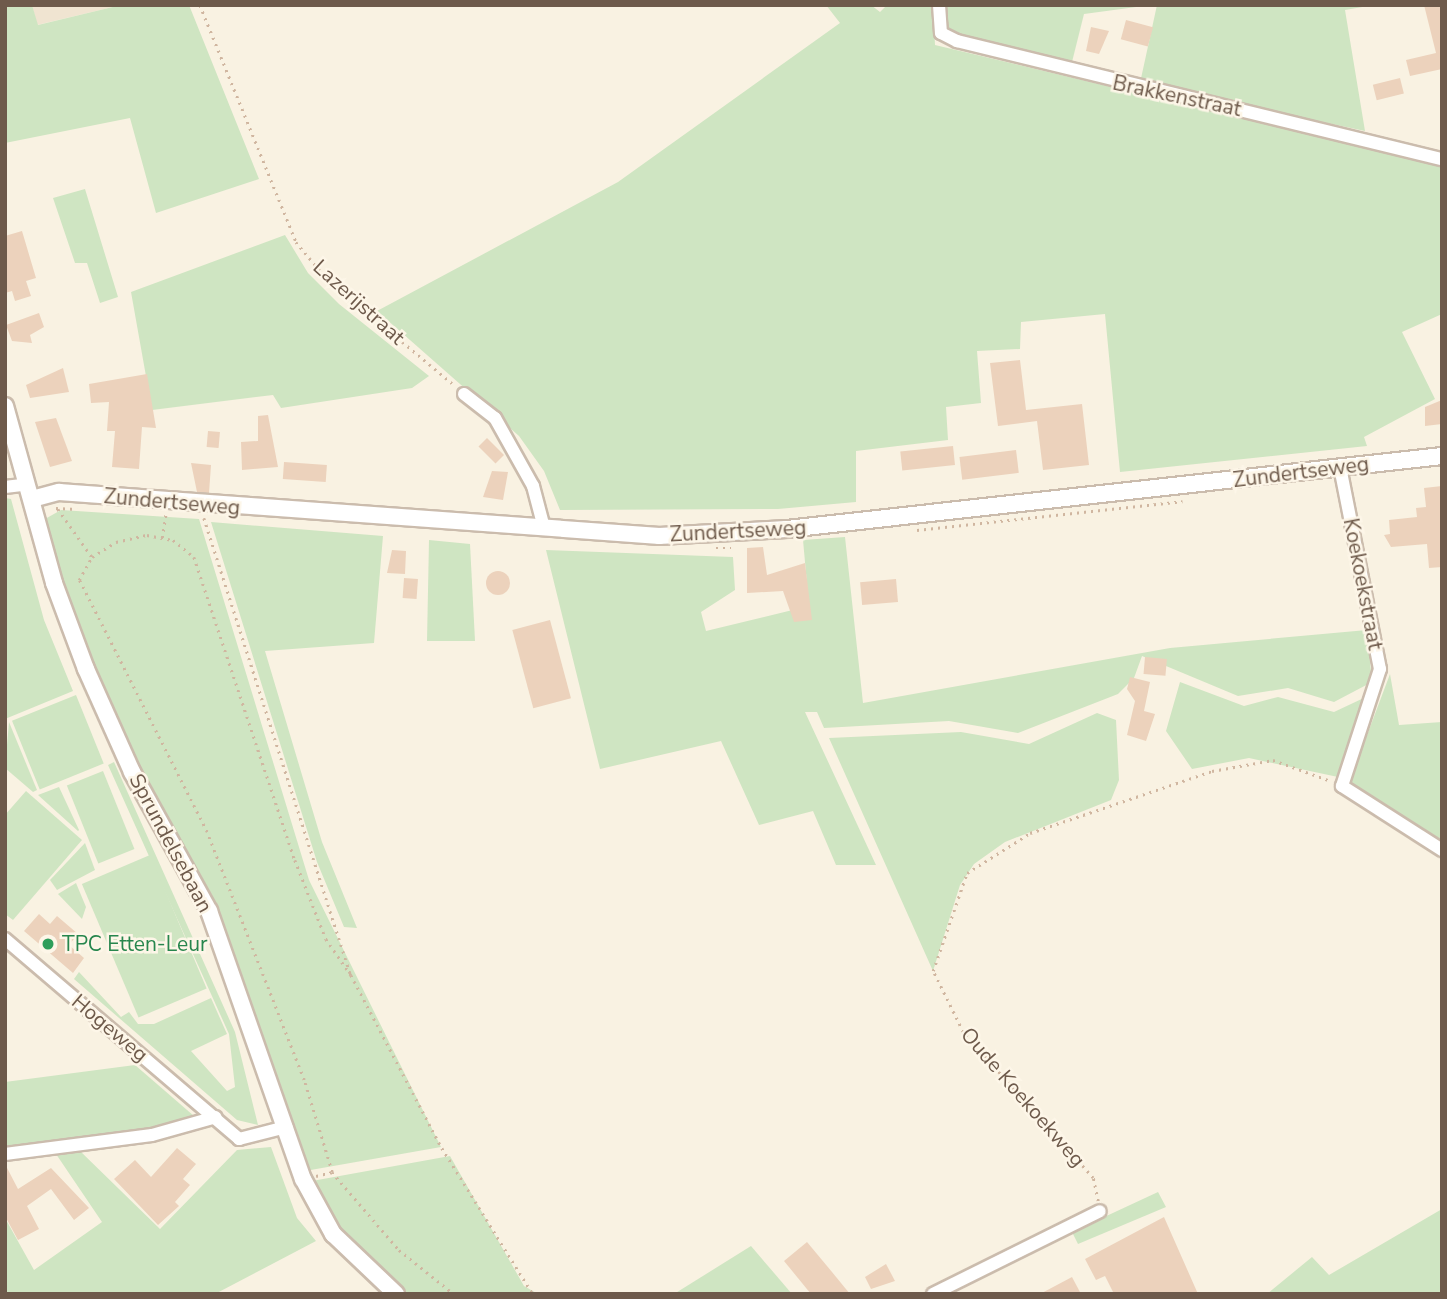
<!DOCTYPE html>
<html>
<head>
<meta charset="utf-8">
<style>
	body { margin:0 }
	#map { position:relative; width:1447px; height:1299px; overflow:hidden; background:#f9f2e2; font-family:"Nunito Sans",sans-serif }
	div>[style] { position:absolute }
	.residential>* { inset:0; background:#f0e4d1 }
	.green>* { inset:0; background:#cfe5c2; transform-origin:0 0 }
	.building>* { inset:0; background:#ecd2bc; transform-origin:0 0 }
	.round { border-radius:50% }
	.path>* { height:2.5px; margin-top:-1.25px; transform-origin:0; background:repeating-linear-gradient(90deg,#d0b6a0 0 2px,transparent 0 7px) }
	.roads { filter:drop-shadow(2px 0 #cbbcad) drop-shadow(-2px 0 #cbbcad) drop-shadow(0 2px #cbbcad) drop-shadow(0 -2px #cbbcad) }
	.street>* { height:12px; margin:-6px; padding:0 6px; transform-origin:6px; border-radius:6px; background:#fff }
	.secondary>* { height:16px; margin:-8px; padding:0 8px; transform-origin:8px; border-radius:8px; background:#fff }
	.dots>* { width:19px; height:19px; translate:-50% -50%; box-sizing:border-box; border:4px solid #fdf6e8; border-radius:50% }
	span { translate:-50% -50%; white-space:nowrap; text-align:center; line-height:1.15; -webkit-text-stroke:5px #fdf6e8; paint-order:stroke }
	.street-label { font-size:21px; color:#6e5a4b }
	.leisure-label { font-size:21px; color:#27864d }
	.left { translate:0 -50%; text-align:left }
	.frame { position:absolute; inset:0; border:7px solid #6e5a4b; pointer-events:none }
</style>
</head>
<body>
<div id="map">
	<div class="residential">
		<i style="clip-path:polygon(32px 5px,121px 5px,37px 25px)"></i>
	</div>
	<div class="green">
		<i style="clip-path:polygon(5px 5px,32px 5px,38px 25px,121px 5px,189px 5px,259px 179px,156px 213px,130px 118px,5px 143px)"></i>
		<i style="clip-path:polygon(826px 5px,871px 5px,880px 12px,887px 5px,933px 5px,935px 45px,1441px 166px,1442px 314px,1402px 332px,1435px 399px,1364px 437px,1367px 446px,1120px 472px,1105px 314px,1021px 322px,1020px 349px,977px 351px,981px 403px,946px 407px,948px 440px,856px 451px,856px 502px,778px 509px,560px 510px,544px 471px,519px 436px,377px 311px,618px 182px,840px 23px)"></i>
		<i style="clip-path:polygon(947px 5px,1151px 5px,1084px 14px,1071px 66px,946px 34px)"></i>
		<i style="clip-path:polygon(1157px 5px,1374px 5px,1345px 10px,1365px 131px,1140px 83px)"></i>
		<i style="clip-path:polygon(85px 189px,118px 297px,100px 303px,87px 263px,75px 263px,53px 198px)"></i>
		<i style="clip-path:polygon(285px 235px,308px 273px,339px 304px,429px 376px,412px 388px,281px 408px,273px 395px,152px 410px,131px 292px)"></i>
		<i style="clip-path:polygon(5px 498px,11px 499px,44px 620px,73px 691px,5px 719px)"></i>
		<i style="clip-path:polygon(61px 510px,199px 519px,309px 880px,441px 1147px,305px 1171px,245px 1001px,119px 733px,67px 600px,45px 519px)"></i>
		<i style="clip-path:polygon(211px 522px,383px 536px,374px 643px,265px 651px,322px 842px,357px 928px,344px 927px,317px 862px)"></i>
		<i style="clip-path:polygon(845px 537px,863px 703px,1170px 648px,1367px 630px,1372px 682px,1334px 702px,1288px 688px,1238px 696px,1142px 656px,1134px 678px,1118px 694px,1018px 733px,949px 721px,824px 728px,817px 712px,805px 712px,876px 865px,836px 865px,813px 811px,759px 825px,721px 741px,600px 769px,546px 550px,733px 557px,735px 590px,701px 612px,706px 631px,809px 606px,803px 540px)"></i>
		<i style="clip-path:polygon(429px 540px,470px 544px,475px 641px,427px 641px)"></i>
		<i style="clip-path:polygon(1390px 674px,1399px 725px,1442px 722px,1442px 840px,1349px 783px)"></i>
		<i style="clip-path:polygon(1180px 682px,1244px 706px,1278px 697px,1334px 712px,1368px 696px,1338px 777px,1249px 758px,1192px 769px,1166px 731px)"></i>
		<i style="left:76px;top:695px;width:74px;height:69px;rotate:68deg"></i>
		<i style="clip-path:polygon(1097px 713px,1116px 720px,1119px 780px,1111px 800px,1005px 842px,974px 864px,960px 885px,933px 971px,829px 738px,961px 732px,1029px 744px)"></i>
		<i style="clip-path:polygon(9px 722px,37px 790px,33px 792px,5px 768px)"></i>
		<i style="clip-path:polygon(114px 762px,235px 1032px,258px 1125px,237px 1120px,74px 979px,79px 972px,121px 1017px,129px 1012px,138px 1024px,154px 1024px,211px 998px,227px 1034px,191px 1051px,227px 1091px,235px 1087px,229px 1034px,108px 765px)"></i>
		<i style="left:103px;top:771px;width:84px;height:39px;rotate:68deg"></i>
		<i style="clip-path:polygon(59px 787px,79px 830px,78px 831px,38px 795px)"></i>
		<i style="clip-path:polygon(26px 791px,82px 840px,13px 920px,5px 914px,5px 815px)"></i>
		<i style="clip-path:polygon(85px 843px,95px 870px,57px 890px,50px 880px)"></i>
		<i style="left:150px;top:855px;width:145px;height:74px;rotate:67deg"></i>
		<i style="clip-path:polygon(76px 883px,86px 907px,82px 919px,58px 894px)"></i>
		<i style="clip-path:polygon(135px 1065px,194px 1116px,156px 1129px,5px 1150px,5px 1082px)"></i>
		<i style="clip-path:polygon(271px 1147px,297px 1218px,316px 1241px,215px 1294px,5px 1294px,5px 1218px,34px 1270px,102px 1222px,56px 1154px,79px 1150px,160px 1229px,237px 1150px)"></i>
		<i style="clip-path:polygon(450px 1156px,524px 1286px,538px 1294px,402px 1294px,339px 1232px,312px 1181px)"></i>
		<i style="clip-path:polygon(1158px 1192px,1166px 1207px,1078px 1244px,1072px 1232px)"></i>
		<i style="clip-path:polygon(1442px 1209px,1442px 1294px,1267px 1294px,1312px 1257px,1329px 1275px)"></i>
		<i style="clip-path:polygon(751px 1246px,792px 1294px,674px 1294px)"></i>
	</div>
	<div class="building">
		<i style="clip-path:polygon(1424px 5px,1442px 5px,1442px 69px,1410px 76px,1406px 60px,1436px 53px)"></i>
		<i style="left:1126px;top:20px;width:28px;height:20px;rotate:15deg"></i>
		<i style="clip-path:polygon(1091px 27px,1109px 31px,1099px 54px,1086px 51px)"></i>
		<i style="left:1400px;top:78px;width:16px;height:28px;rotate:76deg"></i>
		<i style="clip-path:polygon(22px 231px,36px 278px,26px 281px,31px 296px,15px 301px,12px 291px,5px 293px,5px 236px)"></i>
		<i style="clip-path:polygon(39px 313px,44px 327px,30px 335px,32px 343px,12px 341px,6px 325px)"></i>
		<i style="clip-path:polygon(1020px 360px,1026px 410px,1082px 404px,1089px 465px,1043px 470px,1037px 421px,998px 426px,990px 363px)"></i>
		<i style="clip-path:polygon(63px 368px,69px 392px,30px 398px,26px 385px)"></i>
		<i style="clip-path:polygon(147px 374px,156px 428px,142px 427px,139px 469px,112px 467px,115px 431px,107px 431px,109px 402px,91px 403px,89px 384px)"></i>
		<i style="clip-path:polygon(1442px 400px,1442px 424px,1425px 426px,1425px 407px)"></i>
		<i style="clip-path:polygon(268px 415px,278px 467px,242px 470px,241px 442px,258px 441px,258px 416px)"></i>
		<i style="clip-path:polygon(56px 418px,72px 461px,50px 467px,35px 422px)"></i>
		<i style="left:208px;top:431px;width:12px;height:16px;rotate:5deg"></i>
		<i style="left:487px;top:438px;width:24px;height:12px;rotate:45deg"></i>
		<i style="left:953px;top:446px;width:19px;height:53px;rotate:84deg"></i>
		<i style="left:1016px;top:450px;width:23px;height:57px;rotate:83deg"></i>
		<i style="left:284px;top:462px;width:43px;height:17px;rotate:4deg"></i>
		<i style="clip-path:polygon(191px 463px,211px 465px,209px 493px,197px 492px)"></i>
		<i style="clip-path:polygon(492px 471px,508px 472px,503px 500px,483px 497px)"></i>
		<i style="clip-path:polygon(1442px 486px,1442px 567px,1429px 568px,1427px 544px,1391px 547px,1384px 535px,1390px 534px,1389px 520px,1417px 517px,1416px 508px,1426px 507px,1424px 488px)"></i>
		<i style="clip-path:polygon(763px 547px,767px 575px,805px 563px,812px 620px,794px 622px,783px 591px,747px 593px,747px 548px)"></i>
		<i style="clip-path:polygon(392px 550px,406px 551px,405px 574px,387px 573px)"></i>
		<i class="round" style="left:486px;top:571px;width:24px;height:24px"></i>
		<i style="left:404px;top:578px;width:14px;height:20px;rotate:4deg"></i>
		<i style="left:896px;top:579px;width:23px;height:36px;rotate:85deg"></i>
		<i style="left:550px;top:620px;width:81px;height:39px;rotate:75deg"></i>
		<i style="left:1145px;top:657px;width:22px;height:17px;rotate:5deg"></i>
		<i style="clip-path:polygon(1130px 677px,1150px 682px,1144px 711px,1155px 714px,1146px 741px,1127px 735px,1135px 701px,1127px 689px)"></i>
		<i style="clip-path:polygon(39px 914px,50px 924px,57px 916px,78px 934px,69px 945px,84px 958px,73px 973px,24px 931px)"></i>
		<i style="clip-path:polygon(177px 1148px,196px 1164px,183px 1179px,190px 1185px,175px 1202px,179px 1206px,158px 1225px,114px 1179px,135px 1160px,151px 1177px)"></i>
		<i style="clip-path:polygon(5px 1164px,18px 1189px,51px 1168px,89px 1208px,74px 1220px,51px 1189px,27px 1206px,39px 1229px,18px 1240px,5px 1216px)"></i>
		<i style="clip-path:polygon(1164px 1217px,1198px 1294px,1114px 1294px,1105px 1276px,1096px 1280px,1085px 1259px)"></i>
		<i style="clip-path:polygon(807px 1242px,832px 1272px,850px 1294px,811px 1294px,784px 1261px)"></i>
		<i style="clip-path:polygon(886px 1264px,895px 1281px,871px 1289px,865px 1277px)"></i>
		<i style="clip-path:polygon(1072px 1277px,1081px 1294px,1040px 1294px)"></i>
	</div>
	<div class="path">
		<i style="left:200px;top:5px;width:256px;rotate:67.9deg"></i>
		<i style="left:296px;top:242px;width:48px;rotate:50deg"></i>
		<i style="left:327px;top:279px;width:165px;rotate:39.8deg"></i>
		<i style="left:56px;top:508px;width:21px;rotate:3deg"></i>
		<i style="left:58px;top:509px;width:59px;rotate:54.7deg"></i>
		<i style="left:204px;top:518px;width:480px;rotate:72.2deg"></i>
		<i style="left:351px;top:975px;width:195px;rotate:62.3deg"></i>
		<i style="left:442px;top:1148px;width:172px;rotate:58.1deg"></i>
		<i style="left:917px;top:530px;width:267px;rotate:-6.2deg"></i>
		<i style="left:162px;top:538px;width:24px;rotate:-81deg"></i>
		<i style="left:716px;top:548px;width:15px"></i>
		<i style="left:332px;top:1172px;width:96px;rotate:-106.9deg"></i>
		<i style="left:304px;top:1080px;width:266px;rotate:-111.4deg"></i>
		<i style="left:207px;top:832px;width:283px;rotate:-116.9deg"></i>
		<i style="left:79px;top:580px;width:26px;rotate:-61deg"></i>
		<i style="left:92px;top:557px;width:28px;rotate:-32deg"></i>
		<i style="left:116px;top:542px;width:32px;rotate:-13deg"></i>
		<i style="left:147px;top:535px;width:26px;rotate:11deg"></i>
		<i style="left:173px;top:540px;width:27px;rotate:39deg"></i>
		<i style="left:194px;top:557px;width:319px;rotate:71.6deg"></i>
		<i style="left:295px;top:860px;width:85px;rotate:68.6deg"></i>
		<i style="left:326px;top:939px;width:44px;rotate:55.2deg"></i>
		<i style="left:316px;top:1176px;width:16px;rotate:-14deg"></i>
		<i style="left:332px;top:1172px;width:103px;rotate:49.3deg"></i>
		<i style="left:399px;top:1250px;width:70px;rotate:38.7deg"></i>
		<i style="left:1098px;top:1201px;width:24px;rotate:-102deg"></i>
		<i style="left:1093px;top:1178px;width:195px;rotate:-131.7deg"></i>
		<i style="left:963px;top:1032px;width:68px;rotate:-116.2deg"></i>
		<i style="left:933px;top:971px;width:104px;rotate:-70.9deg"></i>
		<i style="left:967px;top:873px;width:75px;rotate:-32.4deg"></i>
		<i style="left:1030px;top:833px;width:192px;rotate:-18.8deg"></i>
		<i style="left:1212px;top:771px;width:62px;rotate:-10.2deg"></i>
		<i style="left:1273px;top:760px;width:62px;rotate:19.9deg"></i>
	</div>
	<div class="roads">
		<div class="street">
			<i style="left:939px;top:5px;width:28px;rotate:86deg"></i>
			<i style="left:941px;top:33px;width:18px;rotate:27deg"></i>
			<i style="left:957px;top:41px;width:499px;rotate:13.7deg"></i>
			<i style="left:464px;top:394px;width:39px;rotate:38deg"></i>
			<i style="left:495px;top:418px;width:78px;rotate:60.8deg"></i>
			<i style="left:533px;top:486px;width:43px;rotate:75.3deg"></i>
			<i style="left:1340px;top:467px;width:206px;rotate:78.8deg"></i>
			<i style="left:1380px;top:669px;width:123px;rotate:108deg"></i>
			<i style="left:1342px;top:786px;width:119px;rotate:32.6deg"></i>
			<i style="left:5px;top:487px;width:23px;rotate:-7deg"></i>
			<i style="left:5px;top:939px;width:308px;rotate:40.5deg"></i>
			<i style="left:239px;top:1139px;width:49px;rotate:-14.3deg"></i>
			<i style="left:5px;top:1154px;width:148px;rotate:-7.4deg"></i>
			<i style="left:152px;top:1135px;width:66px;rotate:-15.7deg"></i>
			<i style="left:933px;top:1294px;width:186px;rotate:-26.4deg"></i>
		</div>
		<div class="secondary">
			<i style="left:5px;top:406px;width:184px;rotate:74.5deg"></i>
			<i style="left:54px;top:583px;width:92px;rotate:69.6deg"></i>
			<i style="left:86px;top:669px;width:113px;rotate:65.9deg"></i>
			<i style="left:132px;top:772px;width:159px;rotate:61deg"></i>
			<i style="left:209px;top:911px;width:284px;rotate:70.7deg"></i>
			<i style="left:303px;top:1179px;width:63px;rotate:61.4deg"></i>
			<i style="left:333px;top:1234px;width:87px;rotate:43.6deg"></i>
			<i style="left:32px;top:499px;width:28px;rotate:-15deg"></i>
			<i style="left:59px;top:492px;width:602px;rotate:4.19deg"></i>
			<i style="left:659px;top:536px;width:128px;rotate:-3.1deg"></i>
			<i style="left:787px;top:529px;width:659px;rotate:-6.36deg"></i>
		</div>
	</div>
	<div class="dots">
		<i style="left:48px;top:944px;background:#2e9e5b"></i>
	</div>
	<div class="street-label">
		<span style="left:1177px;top:96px;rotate:12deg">Brakkenstraat</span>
		<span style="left:359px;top:302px;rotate:42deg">Lazerijstraat</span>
		<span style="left:1301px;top:472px;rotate:-7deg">Zundertseweg</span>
		<span style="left:172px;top:502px;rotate:5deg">Zundertseweg</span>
		<span style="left:738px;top:531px;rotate:-3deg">Zundertseweg</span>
		<span style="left:1363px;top:584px;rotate:79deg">Koekoekstraat</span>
		<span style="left:171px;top:843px;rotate:62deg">Sprundelsebaan</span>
		<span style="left:110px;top:1028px;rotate:40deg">Hogeweg</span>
		<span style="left:1023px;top:1097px;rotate:49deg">Oude Koekoekweg</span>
	</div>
	<div class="leisure-label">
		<span class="left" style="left:62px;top:944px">TPC Etten-Leur</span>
	</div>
	<div class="frame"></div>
</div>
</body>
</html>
